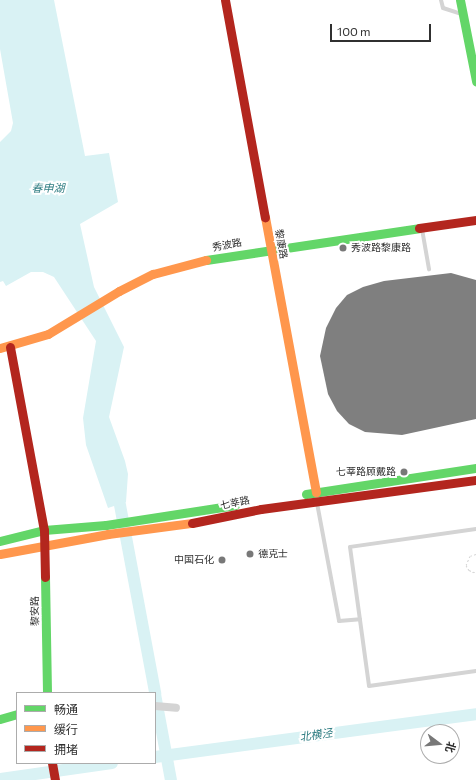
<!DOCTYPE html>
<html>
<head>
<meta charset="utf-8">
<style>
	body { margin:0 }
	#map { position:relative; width:476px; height:780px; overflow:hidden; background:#fff; font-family:Commissioner,"Noto Sans SC",sans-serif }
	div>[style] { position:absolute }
	.water>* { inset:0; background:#d9f2f4 }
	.river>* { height:12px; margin:-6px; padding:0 6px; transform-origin:6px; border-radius:6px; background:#d9f2f4 }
	.building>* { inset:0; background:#7f7f7f }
	.path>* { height:1px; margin-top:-0.5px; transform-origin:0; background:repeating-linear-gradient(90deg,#d4d4d4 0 2px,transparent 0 4px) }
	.lane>* { height:4px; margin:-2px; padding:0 2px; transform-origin:2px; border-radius:2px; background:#d4d4d4 }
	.street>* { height:8px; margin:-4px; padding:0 4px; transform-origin:4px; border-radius:4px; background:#d4d4d4 }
	.fast>* { height:9px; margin:-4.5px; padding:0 4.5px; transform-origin:4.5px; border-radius:4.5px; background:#63d668 }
	.slow>* { height:9px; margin:-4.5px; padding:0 4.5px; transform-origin:4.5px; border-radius:4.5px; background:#ff974d }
	.jam>* { height:9px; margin:-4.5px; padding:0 4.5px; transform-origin:4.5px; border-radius:4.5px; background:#b3261e }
	.dots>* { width:11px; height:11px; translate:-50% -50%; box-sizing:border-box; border:2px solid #fff; border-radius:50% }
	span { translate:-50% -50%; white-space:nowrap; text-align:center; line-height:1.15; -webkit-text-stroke:4px #fff; paint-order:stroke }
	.street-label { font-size:10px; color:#303030 }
	.poi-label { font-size:10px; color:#303030 }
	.left { translate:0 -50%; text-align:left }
	.right { translate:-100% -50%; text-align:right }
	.water-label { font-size:11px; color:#327f84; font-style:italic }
	.legend { position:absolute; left:16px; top:692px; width:140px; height:72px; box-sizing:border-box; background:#fff; border:1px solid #acacac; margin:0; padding:5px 7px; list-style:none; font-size:12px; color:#303030 }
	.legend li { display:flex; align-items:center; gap:8px; height:20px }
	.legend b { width:20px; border:1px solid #acacac }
	.north { position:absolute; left:420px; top:724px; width:40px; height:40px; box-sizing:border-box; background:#fff; border:1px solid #acacac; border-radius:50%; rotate:106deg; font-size:11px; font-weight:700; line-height:16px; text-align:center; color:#303030 }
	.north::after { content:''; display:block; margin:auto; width:14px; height:18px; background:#787878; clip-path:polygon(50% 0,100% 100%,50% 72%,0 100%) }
	.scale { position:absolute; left:330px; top:24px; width:101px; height:18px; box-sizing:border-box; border:2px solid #303030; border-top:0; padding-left:5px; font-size:12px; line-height:14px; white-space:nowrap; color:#303030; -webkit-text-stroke:3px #fff; paint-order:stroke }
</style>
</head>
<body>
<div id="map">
	<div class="water">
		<i style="clip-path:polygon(0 0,54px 0,85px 156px,109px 153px,118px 202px,80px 224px,94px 287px,124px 347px,109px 417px,125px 461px,128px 474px,126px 502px,108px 508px,86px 445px,83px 418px,96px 341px,54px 277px,43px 272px,31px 272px,6px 286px,3px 281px,0 282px,0 142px,11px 131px,13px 123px,0 49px)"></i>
	</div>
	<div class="river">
		<i style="left:117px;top:489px;width:208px;rotate:79.4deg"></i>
		<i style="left:155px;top:694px;width:87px;rotate:79.5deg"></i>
		<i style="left:155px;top:757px;width:324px;rotate:-7.6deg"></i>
		<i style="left:0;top:779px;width:113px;rotate:-8.1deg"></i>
	</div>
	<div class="building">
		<i style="clip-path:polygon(451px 273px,476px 280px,476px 419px,402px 435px,365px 432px,349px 424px,337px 411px,328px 394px,320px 356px,326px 328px,336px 308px,347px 295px,363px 287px,384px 281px)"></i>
	</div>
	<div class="path">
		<i style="left:476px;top:554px;width:6px;rotate:162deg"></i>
		<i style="left:470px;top:556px;width:10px;rotate:114deg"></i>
		<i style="left:466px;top:565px;width:6px;rotate:59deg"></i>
		<i style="left:469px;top:570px;width:8px;rotate:23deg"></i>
	</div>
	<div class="lane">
		<i style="left:441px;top:0;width:8px;rotate:76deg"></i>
		<i style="left:443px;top:8px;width:19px;rotate:18deg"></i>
		<i style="left:422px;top:229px;width:41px;rotate:80.1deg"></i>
		<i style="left:317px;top:503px;width:120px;rotate:79.4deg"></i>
		<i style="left:339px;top:621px;width:21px;rotate:-5deg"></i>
		<i style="left:476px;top:529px;width:127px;rotate:171.9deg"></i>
		<i style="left:350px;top:547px;width:140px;rotate:82.2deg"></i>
		<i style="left:369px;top:686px;width:108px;rotate:-8deg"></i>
	</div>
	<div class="street">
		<i style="left:155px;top:706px;width:21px;rotate:5deg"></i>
	</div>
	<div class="fast">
		<i style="left:460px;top:0;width:83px;rotate:78.8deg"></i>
		<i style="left:206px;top:260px;width:215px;rotate:-8.5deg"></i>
		<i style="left:306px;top:494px;width:172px;rotate:-8.7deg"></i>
		<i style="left:0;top:541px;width:45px;rotate:-14deg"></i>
		<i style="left:44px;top:530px;width:62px;rotate:-4.6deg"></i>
		<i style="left:106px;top:525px;width:131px;rotate:-8.8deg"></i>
		<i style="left:45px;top:577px;width:116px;rotate:89deg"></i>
		<i style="left:0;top:719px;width:18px;rotate:-16deg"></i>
	</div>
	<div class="slow">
		<i style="left:265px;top:217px;width:280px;rotate:79.5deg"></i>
		<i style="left:0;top:348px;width:50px;rotate:-16.3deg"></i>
		<i style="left:48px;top:334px;width:83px;rotate:-31.2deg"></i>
		<i style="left:119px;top:291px;width:38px;rotate:-27deg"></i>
		<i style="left:153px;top:274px;width:55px;rotate:-14.8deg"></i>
		<i style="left:0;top:554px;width:110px;rotate:-10.5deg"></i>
		<i style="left:108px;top:534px;width:85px;rotate:-7.5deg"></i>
	</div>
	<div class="jam">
		<i style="left:225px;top:0;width:221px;rotate:79.6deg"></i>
		<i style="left:419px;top:228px;width:58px;rotate:-8deg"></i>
		<i style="left:10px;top:347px;width:186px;rotate:79.5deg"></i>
		<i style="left:44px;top:530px;width:47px;rotate:88.8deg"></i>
		<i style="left:192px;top:523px;width:70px;rotate:-11.5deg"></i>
		<i style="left:261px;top:509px;width:217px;rotate:-7.7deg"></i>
		<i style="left:52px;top:763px;width:17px;rotate:80deg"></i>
	</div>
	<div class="dots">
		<i style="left:343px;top:248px;background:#787878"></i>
		<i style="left:404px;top:472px;background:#787878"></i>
		<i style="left:250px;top:554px;background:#787878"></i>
		<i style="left:222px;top:560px;background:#787878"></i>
	</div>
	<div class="street-label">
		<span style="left:281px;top:244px;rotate:80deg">黎康路</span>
		<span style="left:227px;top:245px;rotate:-11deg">秀波路</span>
		<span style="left:235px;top:503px;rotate:-12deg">七莘路</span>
		<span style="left:35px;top:611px;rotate:-91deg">黎安路</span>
	</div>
	<div class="poi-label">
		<span class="left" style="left:351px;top:248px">秀波路黎康路</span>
		<span class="right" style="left:396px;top:472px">七莘路顾戴路</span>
		<span class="left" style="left:258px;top:554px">德克士</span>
		<span class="right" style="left:214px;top:560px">中国石化</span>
	</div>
	<div class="water-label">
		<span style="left:48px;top:188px">春申湖</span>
		<span style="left:316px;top:735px;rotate:-8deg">北横泾</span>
	</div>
	<ul class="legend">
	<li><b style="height:5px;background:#63d668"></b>畅通</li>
	<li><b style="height:5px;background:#ff974d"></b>缓行</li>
	<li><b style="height:5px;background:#b3261e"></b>拥堵</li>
	</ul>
	<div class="north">北</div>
	<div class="scale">100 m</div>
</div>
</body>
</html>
